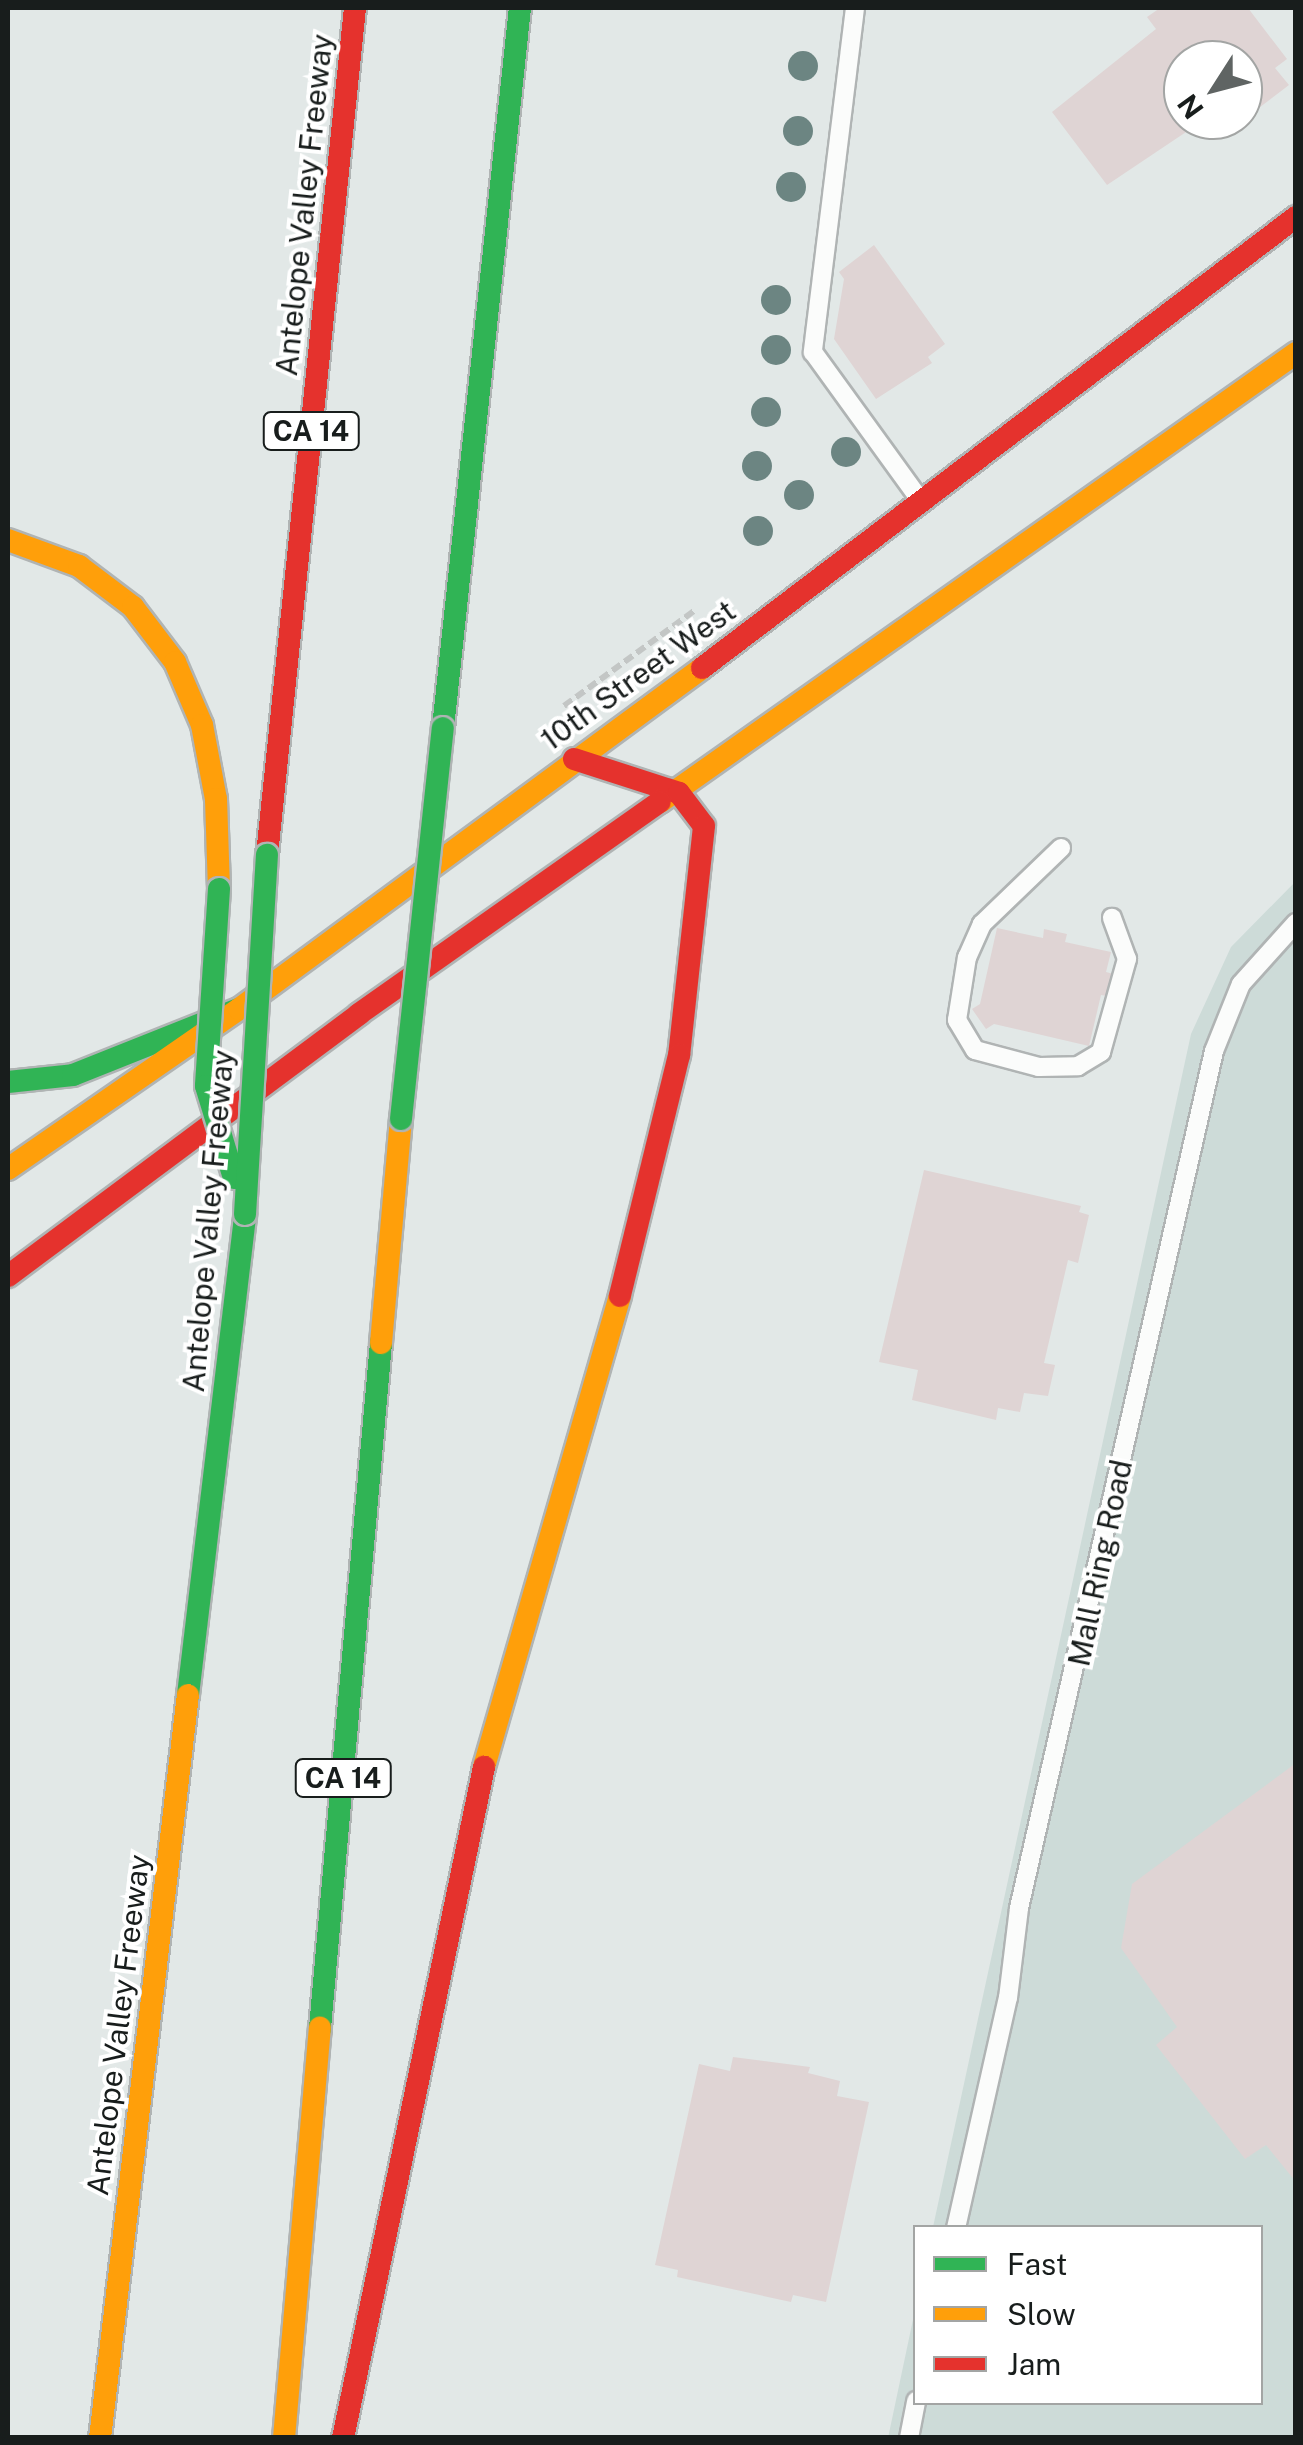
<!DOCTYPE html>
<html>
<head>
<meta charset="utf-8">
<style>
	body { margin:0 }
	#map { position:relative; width:1303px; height:2445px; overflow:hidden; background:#e2e8e7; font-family:"Public Sans",sans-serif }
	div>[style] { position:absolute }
	.built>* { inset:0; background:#cddbd8 }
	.building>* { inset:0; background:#dfd4d4 }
	.path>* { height:6px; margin-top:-3px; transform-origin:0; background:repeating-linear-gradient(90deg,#c3c6c5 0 10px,transparent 0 15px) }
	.roads { filter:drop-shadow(2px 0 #b0b4b4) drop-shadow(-2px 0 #b0b4b4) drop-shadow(0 2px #b0b4b4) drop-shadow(0 -2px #b0b4b4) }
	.lane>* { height:18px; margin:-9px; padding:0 9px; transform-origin:9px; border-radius:9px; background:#fbfcfb }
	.fast>* { height:22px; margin:-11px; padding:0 11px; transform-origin:11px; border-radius:11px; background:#30b455 }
	.slow>* { height:22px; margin:-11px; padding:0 11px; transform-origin:11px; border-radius:11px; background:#ff9f0a }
	.jam>* { height:22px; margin:-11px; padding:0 11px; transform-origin:11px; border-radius:11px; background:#e5322d }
	.bridges { filter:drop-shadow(2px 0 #b0b4b4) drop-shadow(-2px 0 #b0b4b4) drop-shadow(0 2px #b0b4b4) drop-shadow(0 -2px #b0b4b4) }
	.fast-bridge>* { height:22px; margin:-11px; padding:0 11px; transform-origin:11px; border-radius:11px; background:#30b455 }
	.trees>* { width:30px; height:30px; margin:-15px; border-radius:50%; background:#6c8582 }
	span { translate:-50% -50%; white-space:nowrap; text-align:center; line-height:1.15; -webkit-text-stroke:8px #fff; paint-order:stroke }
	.shield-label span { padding:2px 8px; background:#fff; border:2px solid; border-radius:8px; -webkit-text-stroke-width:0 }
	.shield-label { font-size:28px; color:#181d1c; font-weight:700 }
	.street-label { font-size:30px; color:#181d1c }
	.frame { position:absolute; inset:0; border:10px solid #181d1c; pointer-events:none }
	.legend { position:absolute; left:913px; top:2225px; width:350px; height:180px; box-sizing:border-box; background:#fff; border:2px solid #a3a5a4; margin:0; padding:12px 18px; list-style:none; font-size:30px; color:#181d1c }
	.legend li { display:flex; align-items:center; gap:20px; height:50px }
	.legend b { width:50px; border:2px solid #a3a5a4 }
	.north { position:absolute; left:1163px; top:40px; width:100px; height:100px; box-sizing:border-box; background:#fff; border:2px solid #a3a5a4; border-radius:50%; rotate:234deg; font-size:28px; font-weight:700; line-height:40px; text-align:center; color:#181d1c }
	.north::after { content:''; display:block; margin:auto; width:35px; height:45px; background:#5f6463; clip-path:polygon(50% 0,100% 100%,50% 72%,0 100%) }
</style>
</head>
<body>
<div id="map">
	<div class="built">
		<i style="clip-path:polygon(1295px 882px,1295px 2437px,888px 2438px,915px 2310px,916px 2402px,1260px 2402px,1260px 2228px,933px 2227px,1191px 1034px,1231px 947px)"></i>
	</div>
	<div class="building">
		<i style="clip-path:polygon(1160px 8px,1248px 8px,1287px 59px,1275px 68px,1289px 85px,1243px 120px,1243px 60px,1183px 60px,1183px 120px,1204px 120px,1107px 185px,1052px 112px,1156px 29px,1147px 17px)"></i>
		<i style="clip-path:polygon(874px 245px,945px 344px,928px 357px,932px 363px,876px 399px,834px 339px,844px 279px,839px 272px)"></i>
		<i style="clip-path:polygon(997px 928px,1043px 938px,1044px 929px,1067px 934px,1065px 942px,1111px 952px,1106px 972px,1117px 975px,1113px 997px,1101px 995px,1089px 1046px,994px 1024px,986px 1029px,972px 1009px,980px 1004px)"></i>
		<i style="clip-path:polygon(924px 1170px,1081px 1206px,1079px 1212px,1089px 1215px,1078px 1263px,1068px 1260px,1044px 1363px,1055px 1365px,1048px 1396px,1024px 1393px,1020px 1412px,998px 1408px,996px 1420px,912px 1400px,918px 1370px,879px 1362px)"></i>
		<i style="clip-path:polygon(1296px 1763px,1296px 2182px,1266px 2145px,1245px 2159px,1156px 2045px,1177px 2027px,1121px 1948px,1132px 1884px)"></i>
		<i style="clip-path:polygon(733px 2057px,810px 2067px,808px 2073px,840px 2081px,837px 2096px,869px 2102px,826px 2302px,793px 2295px,791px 2302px,677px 2277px,678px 2270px,655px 2265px,699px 2064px,730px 2071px)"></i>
	</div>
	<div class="path">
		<i style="left:564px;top:706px;width:162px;rotate:-36.2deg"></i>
	</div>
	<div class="roads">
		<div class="lane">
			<i style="left:855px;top:8px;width:347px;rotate:97deg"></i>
			<i style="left:813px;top:352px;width:184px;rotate:54.1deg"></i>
			<i style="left:1061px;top:848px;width:110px;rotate:136.1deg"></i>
			<i style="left:982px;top:924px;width:36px;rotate:114deg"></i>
			<i style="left:967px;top:957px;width:64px;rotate:99deg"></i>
			<i style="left:957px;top:1020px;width:35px;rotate:59deg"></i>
			<i style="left:975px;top:1050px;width:66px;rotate:14.9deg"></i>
			<i style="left:1039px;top:1067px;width:39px;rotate:-1deg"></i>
			<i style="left:1078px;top:1066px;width:27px;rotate:-31deg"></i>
			<i style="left:1101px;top:1052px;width:97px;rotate:-74.4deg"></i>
			<i style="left:1127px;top:959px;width:44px;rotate:-110.1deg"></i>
			<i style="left:956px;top:2228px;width:236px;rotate:-77.3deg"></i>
			<i style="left:1008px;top:1998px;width:91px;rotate:-83deg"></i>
			<i style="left:1019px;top:1908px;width:879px;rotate:-77.18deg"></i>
			<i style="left:1214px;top:1051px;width:72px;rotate:-68.1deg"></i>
			<i style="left:1241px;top:984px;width:82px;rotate:-48deg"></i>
			<i style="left:909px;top:2438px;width:38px;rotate:-79deg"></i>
		</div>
		<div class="fast">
			<i style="left:443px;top:728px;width:724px;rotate:-83.9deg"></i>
			<i style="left:8px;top:1082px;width:65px;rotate:-6.1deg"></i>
			<i style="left:73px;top:1075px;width:179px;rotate:-21.7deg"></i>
			<i style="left:188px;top:1695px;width:484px;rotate:-83.2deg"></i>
			<i style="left:320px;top:2028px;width:688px;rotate:-84.91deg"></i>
		</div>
		<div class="slow">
			<i style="left:8px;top:540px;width:76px;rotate:20.1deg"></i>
			<i style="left:79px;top:566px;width:68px;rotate:37.2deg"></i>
			<i style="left:133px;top:607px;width:69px;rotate:52.6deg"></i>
			<i style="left:175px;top:662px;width:69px;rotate:66.8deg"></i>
			<i style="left:202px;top:725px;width:75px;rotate:79.3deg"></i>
			<i style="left:216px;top:799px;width:90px;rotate:88.1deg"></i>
			<i style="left:660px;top:802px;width:779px;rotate:-35.22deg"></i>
			<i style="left:8px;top:1169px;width:281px;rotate:-34.7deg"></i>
			<i style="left:239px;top:1009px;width:575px;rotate:-36.37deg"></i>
			<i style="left:381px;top:1343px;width:225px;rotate:-84.9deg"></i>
			<i style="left:484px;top:1767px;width:490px;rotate:-73.9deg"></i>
			<i style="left:100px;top:2438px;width:748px;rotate:-83.25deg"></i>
			<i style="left:284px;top:2438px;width:412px;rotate:-85deg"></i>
		</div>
		<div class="jam">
			<i style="left:702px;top:668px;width:746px;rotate:-37.21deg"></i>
			<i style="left:574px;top:759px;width:110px;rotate:17.9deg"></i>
			<i style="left:679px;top:793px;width:41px;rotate:52.9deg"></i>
			<i style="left:704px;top:826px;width:230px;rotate:96.2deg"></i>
			<i style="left:679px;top:1055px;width:248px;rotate:103.8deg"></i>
			<i style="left:267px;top:855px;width:852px;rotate:-84.07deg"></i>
			<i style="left:8px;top:1276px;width:438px;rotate:-36.7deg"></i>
			<i style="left:359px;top:1014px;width:368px;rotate:-35.2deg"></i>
			<i style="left:343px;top:2438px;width:686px;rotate:-78.13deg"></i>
		</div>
	</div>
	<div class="bridges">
		<div class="fast-bridge">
			<i style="left:219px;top:889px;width:197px;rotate:93.8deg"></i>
			<i style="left:206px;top:1086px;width:96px;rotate:73.1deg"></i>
			<i style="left:401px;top:1119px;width:393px;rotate:-83.9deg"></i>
			<i style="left:245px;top:1214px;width:360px;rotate:-86.5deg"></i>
		</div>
	</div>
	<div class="trees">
		<i style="left:803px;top:66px"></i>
		<i style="left:798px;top:131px"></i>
		<i style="left:791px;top:187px"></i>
		<i style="left:776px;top:300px"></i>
		<i style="left:776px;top:350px"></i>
		<i style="left:766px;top:412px"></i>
		<i style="left:846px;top:452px"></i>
		<i style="left:757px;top:466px"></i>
		<i style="left:799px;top:495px"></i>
		<i style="left:758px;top:531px"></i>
	</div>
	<div class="shield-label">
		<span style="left:311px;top:431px">CA 14</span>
		<span style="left:343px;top:1778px">CA 14</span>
	</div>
	<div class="street-label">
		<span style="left:304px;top:205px;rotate:-84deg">Antelope Valley Freeway</span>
		<span style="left:638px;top:675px;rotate:-36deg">10th Street West</span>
		<span style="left:208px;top:1221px;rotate:-85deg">Antelope Valley Freeway</span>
		<span style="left:1100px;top:1563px;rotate:-78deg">Mall Ring Road</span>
		<span style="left:118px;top:2025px;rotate:-83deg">Antelope Valley Freeway</span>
	</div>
	<div class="frame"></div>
	<ul class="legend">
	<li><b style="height:12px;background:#30b455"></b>Fast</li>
	<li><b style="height:12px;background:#ff9f0a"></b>Slow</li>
	<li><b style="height:12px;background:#e5322d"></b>Jam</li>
	</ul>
	<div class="north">N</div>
</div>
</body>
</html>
